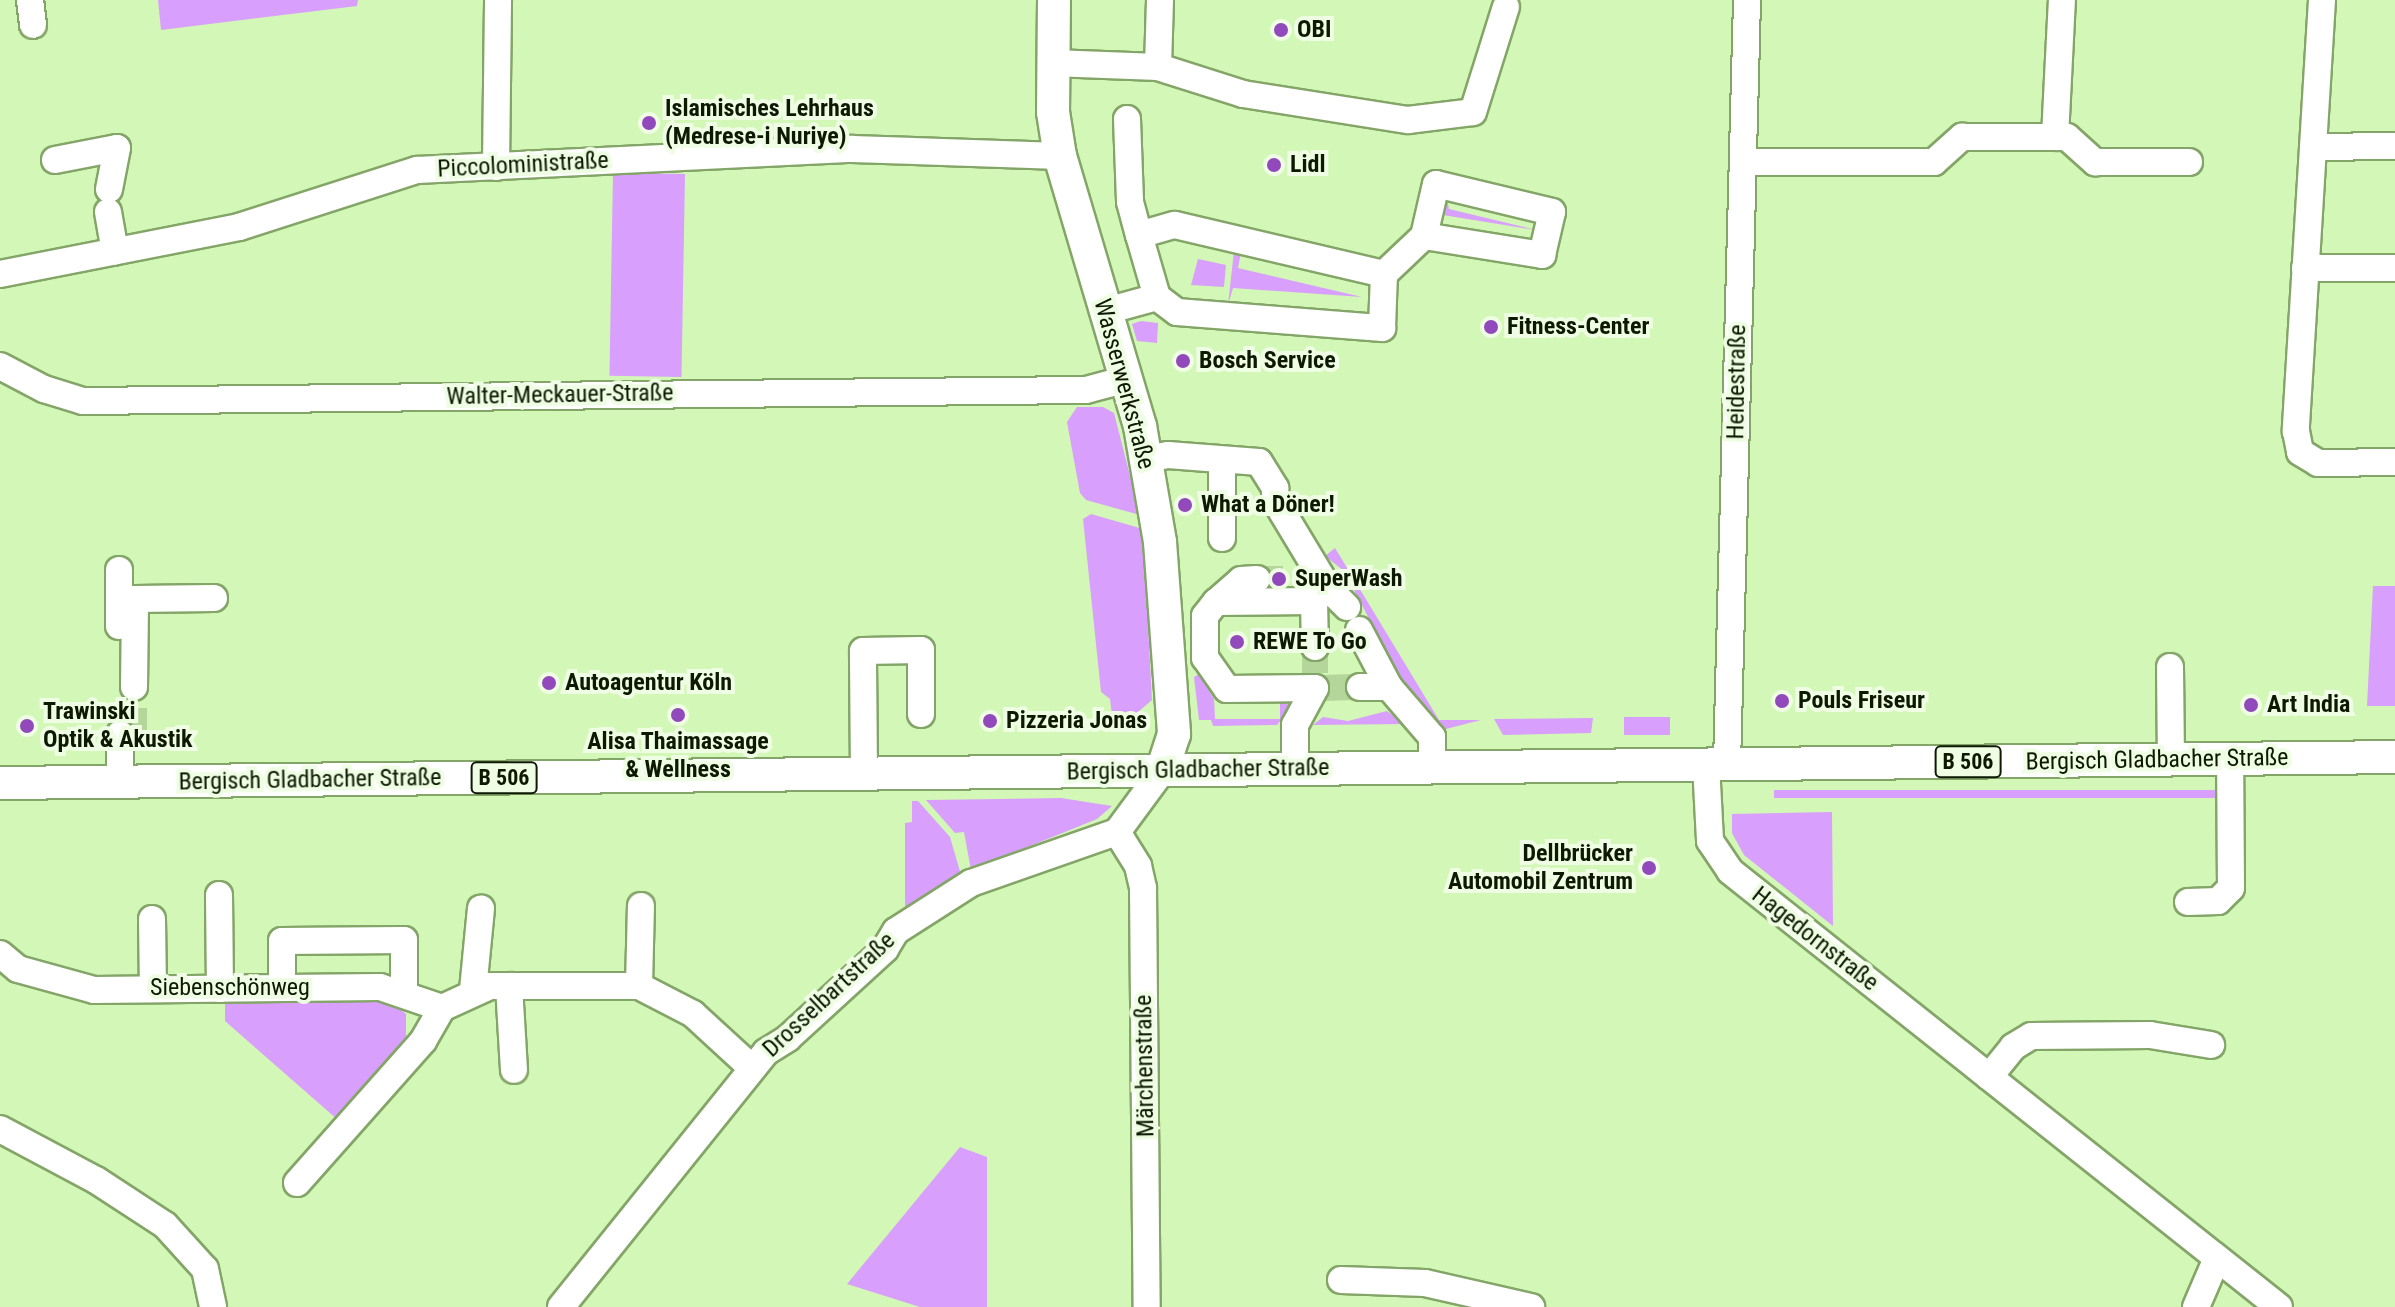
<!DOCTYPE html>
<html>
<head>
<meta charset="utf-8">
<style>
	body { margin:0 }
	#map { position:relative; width:2395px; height:1307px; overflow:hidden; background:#d3f7b6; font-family:"Roboto Condensed",sans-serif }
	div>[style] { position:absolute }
	.green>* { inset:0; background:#d89ffc; transform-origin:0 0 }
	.minor-tunnel>* { height:26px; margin-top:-13px; transform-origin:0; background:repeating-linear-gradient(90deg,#b5d69b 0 26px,transparent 0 39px) }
	.roads { filter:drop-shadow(2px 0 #84a568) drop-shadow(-2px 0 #84a568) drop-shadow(0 2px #84a568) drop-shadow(0 -2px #84a568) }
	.minor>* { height:26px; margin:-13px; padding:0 13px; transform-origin:13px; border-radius:13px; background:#fff }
	.major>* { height:32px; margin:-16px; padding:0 16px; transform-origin:16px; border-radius:16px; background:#fff }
	.dots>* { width:22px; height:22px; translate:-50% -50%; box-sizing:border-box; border:4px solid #eefde3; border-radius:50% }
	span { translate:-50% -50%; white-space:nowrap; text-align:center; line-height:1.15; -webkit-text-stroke:8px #eefde3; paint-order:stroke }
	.shield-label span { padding:2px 6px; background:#eefde3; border:2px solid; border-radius:6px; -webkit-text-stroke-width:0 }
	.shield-label { font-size:22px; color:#0d1902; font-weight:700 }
	.poi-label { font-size:24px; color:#0d1902; font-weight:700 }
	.left { translate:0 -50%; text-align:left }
	.right { translate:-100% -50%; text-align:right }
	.street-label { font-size:24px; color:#0d1902 }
</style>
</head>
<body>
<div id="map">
	<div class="green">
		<i style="clip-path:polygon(158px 0,358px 0,357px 6px,161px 30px)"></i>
		<i style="left:685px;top:174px;width:203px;height:72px;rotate:91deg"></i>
		<i style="clip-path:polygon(1447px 199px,1449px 209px,1536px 230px,1443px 215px)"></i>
		<i style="clip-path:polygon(1234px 251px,1241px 252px,1238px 268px,1362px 297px,1233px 288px,1228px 305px)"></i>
		<i style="clip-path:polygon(1198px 259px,1226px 265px,1224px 287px,1191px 285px)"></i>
		<i style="clip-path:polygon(1141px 321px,1158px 323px,1157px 343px,1137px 341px,1132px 324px)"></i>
		<i style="clip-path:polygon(1077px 407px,1103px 407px,1114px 413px,1140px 515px,1086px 500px,1080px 493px,1067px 422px)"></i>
		<i style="clip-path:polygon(1091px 514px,1143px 529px,1152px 700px,1131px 718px,1113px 723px,1110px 699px,1101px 692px,1083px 519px)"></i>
		<i style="clip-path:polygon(1335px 548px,1439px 720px,1481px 720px,1442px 730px,1405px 687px,1344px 571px,1325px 556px)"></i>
		<i style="clip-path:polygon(2373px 586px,2395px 586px,2395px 706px,2367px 706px)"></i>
		<i style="clip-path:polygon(1199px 674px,1214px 699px,1215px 719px,1280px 719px,1280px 701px,1293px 705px,1277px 725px,1213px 726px,1211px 720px,1199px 720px,1194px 677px)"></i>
		<i style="clip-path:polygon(1387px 711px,1404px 724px,1313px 725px,1323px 717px,1348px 721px)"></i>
		<i style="left:1670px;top:717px;width:18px;height:46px;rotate:90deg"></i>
		<i style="clip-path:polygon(1593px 718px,1591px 733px,1503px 735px,1494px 719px)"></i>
		<i style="left:2223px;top:790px;width:8px;height:449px;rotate:90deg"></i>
		<i style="clip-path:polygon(1061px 798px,1112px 806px,1097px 819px,971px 870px,964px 832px,955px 833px,926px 800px)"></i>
		<i style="clip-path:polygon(912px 801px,918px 801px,950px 837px,961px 875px,905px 908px,905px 823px,912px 822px)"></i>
		<i style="clip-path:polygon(1832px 812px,1833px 926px,1744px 855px,1732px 833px,1732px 814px)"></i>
		<i style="clip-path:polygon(385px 997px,406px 1014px,406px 1037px,338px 1120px,225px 1021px,225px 999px)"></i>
		<i style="clip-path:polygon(960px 1147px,987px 1157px,987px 1307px,920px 1307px,847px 1284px)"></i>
	</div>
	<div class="minor-tunnel">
		<i style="left:1257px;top:579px;width:44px"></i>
		<i style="left:1315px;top:647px;width:26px;rotate:90deg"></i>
		<i style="left:1324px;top:688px;width:36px;rotate:-2deg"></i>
		<i style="left:134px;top:734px;width:47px;rotate:-90deg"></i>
	</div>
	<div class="roads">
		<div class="minor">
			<i style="left:30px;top:0;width:25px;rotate:83deg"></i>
			<i style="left:2322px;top:0;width:432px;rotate:93.5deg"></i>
			<i style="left:2296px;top:431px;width:21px;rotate:79deg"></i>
			<i style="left:2300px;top:452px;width:21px;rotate:31deg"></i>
			<i style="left:2318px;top:463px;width:77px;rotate:-0.7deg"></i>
			<i style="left:1052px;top:63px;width:106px;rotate:2.2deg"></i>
			<i style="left:1158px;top:67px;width:89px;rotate:17.6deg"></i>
			<i style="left:1243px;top:94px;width:167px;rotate:9deg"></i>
			<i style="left:1408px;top:120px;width:65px;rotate:-7deg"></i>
			<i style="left:1473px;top:112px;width:110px;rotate:-72.6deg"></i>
			<i style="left:1158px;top:67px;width:67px;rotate:-88.3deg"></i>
			<i style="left:1127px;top:119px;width:83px;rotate:87.9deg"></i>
			<i style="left:1130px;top:202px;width:34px;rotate:75deg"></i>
			<i style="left:1139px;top:235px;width:37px;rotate:-16deg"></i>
			<i style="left:1175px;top:225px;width:215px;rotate:13.2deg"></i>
			<i style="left:2055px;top:137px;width:137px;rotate:-87.1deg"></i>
			<i style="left:2313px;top:147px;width:82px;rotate:-0.7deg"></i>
			<i style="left:55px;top:160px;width:63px;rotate:-11deg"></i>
			<i style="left:117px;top:148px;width:42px;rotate:101deg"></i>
			<i style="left:1743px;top:162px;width:191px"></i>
			<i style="left:1934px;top:162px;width:38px;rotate:-42deg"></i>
			<i style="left:1962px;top:137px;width:105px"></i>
			<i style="left:2067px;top:137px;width:38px;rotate:42deg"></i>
			<i style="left:2095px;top:162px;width:94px"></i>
			<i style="left:496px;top:167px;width:167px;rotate:-89.3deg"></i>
			<i style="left:108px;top:212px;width:40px;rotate:80deg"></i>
			<i style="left:1139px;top:235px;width:65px;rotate:73.8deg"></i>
			<i style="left:2305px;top:268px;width:90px"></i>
			<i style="left:0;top:274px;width:244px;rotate:-11.1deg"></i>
			<i style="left:239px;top:227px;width:187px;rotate:-17.8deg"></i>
			<i style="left:417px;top:170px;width:436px;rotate:-2.8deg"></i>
			<i style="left:852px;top:149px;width:208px;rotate:1.9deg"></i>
			<i style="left:1106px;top:311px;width:53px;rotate:-15.4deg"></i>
			<i style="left:1157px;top:297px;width:25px;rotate:37deg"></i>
			<i style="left:1177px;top:312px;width:206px;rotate:4.5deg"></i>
			<i style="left:1382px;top:328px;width:54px;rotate:-87.9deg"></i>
			<i style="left:1384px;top:274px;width:55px;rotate:-43.5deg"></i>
			<i style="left:1424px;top:236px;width:120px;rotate:9.1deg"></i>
			<i style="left:1542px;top:255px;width:44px;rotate:-76.9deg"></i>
			<i style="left:1552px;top:212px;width:119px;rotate:-166.4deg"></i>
			<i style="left:1436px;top:184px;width:53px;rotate:103deg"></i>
			<i style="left:0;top:366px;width:50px;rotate:27.6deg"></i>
			<i style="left:44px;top:389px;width:41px;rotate:17.1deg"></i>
			<i style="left:83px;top:401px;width:1003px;rotate:-0.63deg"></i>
			<i style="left:1086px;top:390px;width:42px;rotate:-15deg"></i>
			<i style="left:1147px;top:459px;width:21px;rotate:-11deg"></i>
			<i style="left:1168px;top:455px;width:91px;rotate:4.4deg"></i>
			<i style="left:1259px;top:462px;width:31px;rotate:58deg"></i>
			<i style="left:1275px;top:488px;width:12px;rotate:90deg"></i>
			<i style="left:1275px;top:500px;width:103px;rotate:58.9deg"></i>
			<i style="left:1328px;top:588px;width:27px;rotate:45deg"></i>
			<i style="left:1222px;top:460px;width:78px;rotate:90deg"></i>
			<i style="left:119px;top:570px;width:56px;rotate:90deg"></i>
			<i style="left:1314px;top:601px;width:46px;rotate:88.8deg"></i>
			<i style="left:1216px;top:602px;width:33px;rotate:-41deg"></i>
			<i style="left:1241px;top:580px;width:16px;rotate:-4deg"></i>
			<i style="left:1359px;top:630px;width:64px;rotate:62.2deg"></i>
			<i style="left:1389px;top:687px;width:66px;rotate:49.3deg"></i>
			<i style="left:1432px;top:737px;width:31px;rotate:90deg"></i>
			<i style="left:2170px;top:667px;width:93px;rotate:89.4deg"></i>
			<i style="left:134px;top:687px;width:88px;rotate:-89.3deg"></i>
			<i style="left:135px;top:599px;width:79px;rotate:-0.7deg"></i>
			<i style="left:1360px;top:687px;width:29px"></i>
			<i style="left:120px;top:734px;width:48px;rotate:90deg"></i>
			<i style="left:1706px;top:764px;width:77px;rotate:87deg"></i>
			<i style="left:1710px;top:841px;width:36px;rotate:56deg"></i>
			<i style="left:1730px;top:871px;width:701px;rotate:38.46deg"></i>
			<i style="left:1727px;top:764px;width:764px;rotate:-88.5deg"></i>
			<i style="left:1295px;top:769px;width:44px;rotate:-90deg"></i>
			<i style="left:1295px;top:725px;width:42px;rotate:-61.6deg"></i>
			<i style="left:1315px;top:688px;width:88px;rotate:179.3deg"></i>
			<i style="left:1227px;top:689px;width:38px;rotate:-125deg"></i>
			<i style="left:1205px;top:658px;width:42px;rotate:-90deg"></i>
			<i style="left:1205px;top:616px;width:18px;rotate:-52deg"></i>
			<i style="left:1216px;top:602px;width:98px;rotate:-0.6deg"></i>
			<i style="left:1314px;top:601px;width:19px;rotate:-43deg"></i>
			<i style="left:864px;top:774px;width:123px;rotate:-90.5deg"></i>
			<i style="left:863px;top:651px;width:58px;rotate:-1deg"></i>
			<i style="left:921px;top:650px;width:64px;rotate:90deg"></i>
			<i style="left:1117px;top:832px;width:40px;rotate:58deg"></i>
			<i style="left:1138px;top:866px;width:23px;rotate:77deg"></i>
			<i style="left:1143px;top:888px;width:419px;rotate:89.5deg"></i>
			<i style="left:219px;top:895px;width:94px;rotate:89.4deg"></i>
			<i style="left:2188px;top:902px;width:30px;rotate:-2deg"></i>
			<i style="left:2218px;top:901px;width:18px;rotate:-45deg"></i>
			<i style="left:2231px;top:888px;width:129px;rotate:-90.4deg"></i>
			<i style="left:152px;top:919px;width:70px;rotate:89.2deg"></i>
			<i style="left:0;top:954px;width:23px;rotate:40deg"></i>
			<i style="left:18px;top:969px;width:79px;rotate:15.4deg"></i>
			<i style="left:94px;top:990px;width:286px;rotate:-0.6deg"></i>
			<i style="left:380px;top:987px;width:65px;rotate:18.7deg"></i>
			<i style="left:442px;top:1008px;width:53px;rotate:-24.6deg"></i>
			<i style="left:490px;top:986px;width:149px"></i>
			<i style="left:639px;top:986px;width:61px;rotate:27.4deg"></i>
			<i style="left:693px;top:1014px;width:80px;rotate:42.5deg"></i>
			<i style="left:509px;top:986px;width:84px;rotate:86.6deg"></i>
			<i style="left:639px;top:986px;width:80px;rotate:-88.6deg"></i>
			<i style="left:282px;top:988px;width:47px;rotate:-90deg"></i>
			<i style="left:282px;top:941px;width:122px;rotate:-0.5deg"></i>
			<i style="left:404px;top:940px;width:53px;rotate:90deg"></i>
			<i style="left:473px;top:990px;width:82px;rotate:-84.4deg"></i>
			<i style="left:1989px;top:1077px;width:38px;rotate:-51deg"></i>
			<i style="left:2013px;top:1047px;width:21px;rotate:-31deg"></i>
			<i style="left:2031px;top:1036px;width:119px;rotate:-0.5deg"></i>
			<i style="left:2150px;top:1035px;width:62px;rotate:9.3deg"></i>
			<i style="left:0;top:1129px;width:109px;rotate:28deg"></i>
			<i style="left:96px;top:1180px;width:82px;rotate:33.1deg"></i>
			<i style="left:165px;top:1225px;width:59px;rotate:47.7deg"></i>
			<i style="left:205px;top:1269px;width:39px;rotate:78deg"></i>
			<i style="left:297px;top:1183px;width:190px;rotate:-48.4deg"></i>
			<i style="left:423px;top:1041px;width:38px;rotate:-60deg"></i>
			<i style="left:1341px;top:1280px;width:84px;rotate:2deg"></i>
			<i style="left:1425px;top:1283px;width:109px;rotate:12.8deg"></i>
			<i style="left:561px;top:1307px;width:327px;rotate:-51.2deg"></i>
			<i style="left:766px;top:1052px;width:26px;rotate:-32deg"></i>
			<i style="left:788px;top:1038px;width:132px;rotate:-42.5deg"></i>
			<i style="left:885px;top:949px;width:21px;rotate:-59deg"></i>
			<i style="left:896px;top:931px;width:89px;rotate:-32.6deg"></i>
			<i style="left:971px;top:883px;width:155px;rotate:-19.3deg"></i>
			<i style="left:1117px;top:832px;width:76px;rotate:-53.6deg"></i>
			<i style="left:2196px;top:1307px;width:53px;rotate:-66.8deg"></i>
		</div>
		<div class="major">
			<i style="left:1054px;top:0;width:112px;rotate:90.5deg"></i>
			<i style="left:1053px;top:112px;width:45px;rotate:81deg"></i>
			<i style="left:1060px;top:156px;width:282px;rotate:73.5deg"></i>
			<i style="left:1140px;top:426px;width:118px;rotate:80.2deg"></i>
			<i style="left:1160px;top:542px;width:193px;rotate:85.8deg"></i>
			<i style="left:1174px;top:734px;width:39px;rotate:108deg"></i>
			<i style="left:0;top:783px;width:2395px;rotate:-0.62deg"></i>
		</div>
	</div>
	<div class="dots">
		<i style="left:1281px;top:30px;background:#9249bb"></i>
		<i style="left:649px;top:123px;background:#9249bb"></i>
		<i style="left:1274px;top:165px;background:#9249bb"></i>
		<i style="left:1491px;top:327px;background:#9249bb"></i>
		<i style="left:1183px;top:361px;background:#9249bb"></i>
		<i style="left:1185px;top:505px;background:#9249bb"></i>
		<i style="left:1279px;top:579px;background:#9249bb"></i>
		<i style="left:1237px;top:642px;background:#9249bb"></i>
		<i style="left:549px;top:683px;background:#9249bb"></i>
		<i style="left:1782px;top:701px;background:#9249bb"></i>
		<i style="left:2251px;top:705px;background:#9249bb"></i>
		<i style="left:678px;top:715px;background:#9249bb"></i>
		<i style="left:990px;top:721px;background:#9249bb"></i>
		<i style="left:27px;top:726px;background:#9249bb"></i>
		<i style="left:1649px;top:868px;background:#9249bb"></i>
	</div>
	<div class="shield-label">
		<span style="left:1968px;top:762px">B 506</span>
		<span style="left:504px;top:778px">B 506</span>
	</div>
	<div class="poi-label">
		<span class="left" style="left:1297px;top:30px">OBI</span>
		<span class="left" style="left:665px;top:123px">Islamisches Lehrhaus<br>(Medrese-i Nuriye)</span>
		<span class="left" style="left:1290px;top:165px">Lidl</span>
		<span class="left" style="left:1507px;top:327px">Fitness-Center</span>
		<span class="left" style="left:1199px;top:361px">Bosch Service</span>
		<span class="left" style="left:1201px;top:505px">What a Döner!</span>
		<span class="left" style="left:1295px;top:579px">SuperWash</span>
		<span class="left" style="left:1253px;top:642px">REWE To Go</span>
		<span class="left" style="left:565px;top:683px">Autoagentur Köln</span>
		<span class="left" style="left:1798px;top:701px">Pouls Friseur</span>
		<span class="left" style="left:2267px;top:705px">Art India</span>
		<span class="left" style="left:43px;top:726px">Trawinski<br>Optik &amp; Akustik</span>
		<span class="left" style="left:1006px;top:721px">Pizzeria Jonas</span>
		<span style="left:678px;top:756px">Alisa Thaimassage<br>&amp; Wellness</span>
		<span class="right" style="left:1633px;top:868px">Dellbrücker<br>Automobil Zentrum</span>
	</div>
	<div class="street-label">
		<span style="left:523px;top:165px;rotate:-3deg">Piccoloministraße</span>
		<span style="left:1737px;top:382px;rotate:-89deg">Heidestraße</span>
		<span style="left:1124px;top:384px;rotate:75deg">Wasserwerkstraße</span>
		<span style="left:560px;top:395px;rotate:-1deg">Walter-Meckauer-Straße</span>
		<span style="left:2157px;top:760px;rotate:-1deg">Bergisch Gladbacher Straße</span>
		<span style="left:1198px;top:770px;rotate:-1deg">Bergisch Gladbacher Straße</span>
		<span style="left:310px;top:780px;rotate:-1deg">Bergisch Gladbacher Straße</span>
		<span style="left:1815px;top:939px;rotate:38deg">Hagedornstraße</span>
		<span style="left:230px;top:988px">Siebenschönweg</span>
		<span style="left:829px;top:995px;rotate:-43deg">Drosselbartstraße</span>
		<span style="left:1145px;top:1066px;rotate:-91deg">Märchenstraße</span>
	</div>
</div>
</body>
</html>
